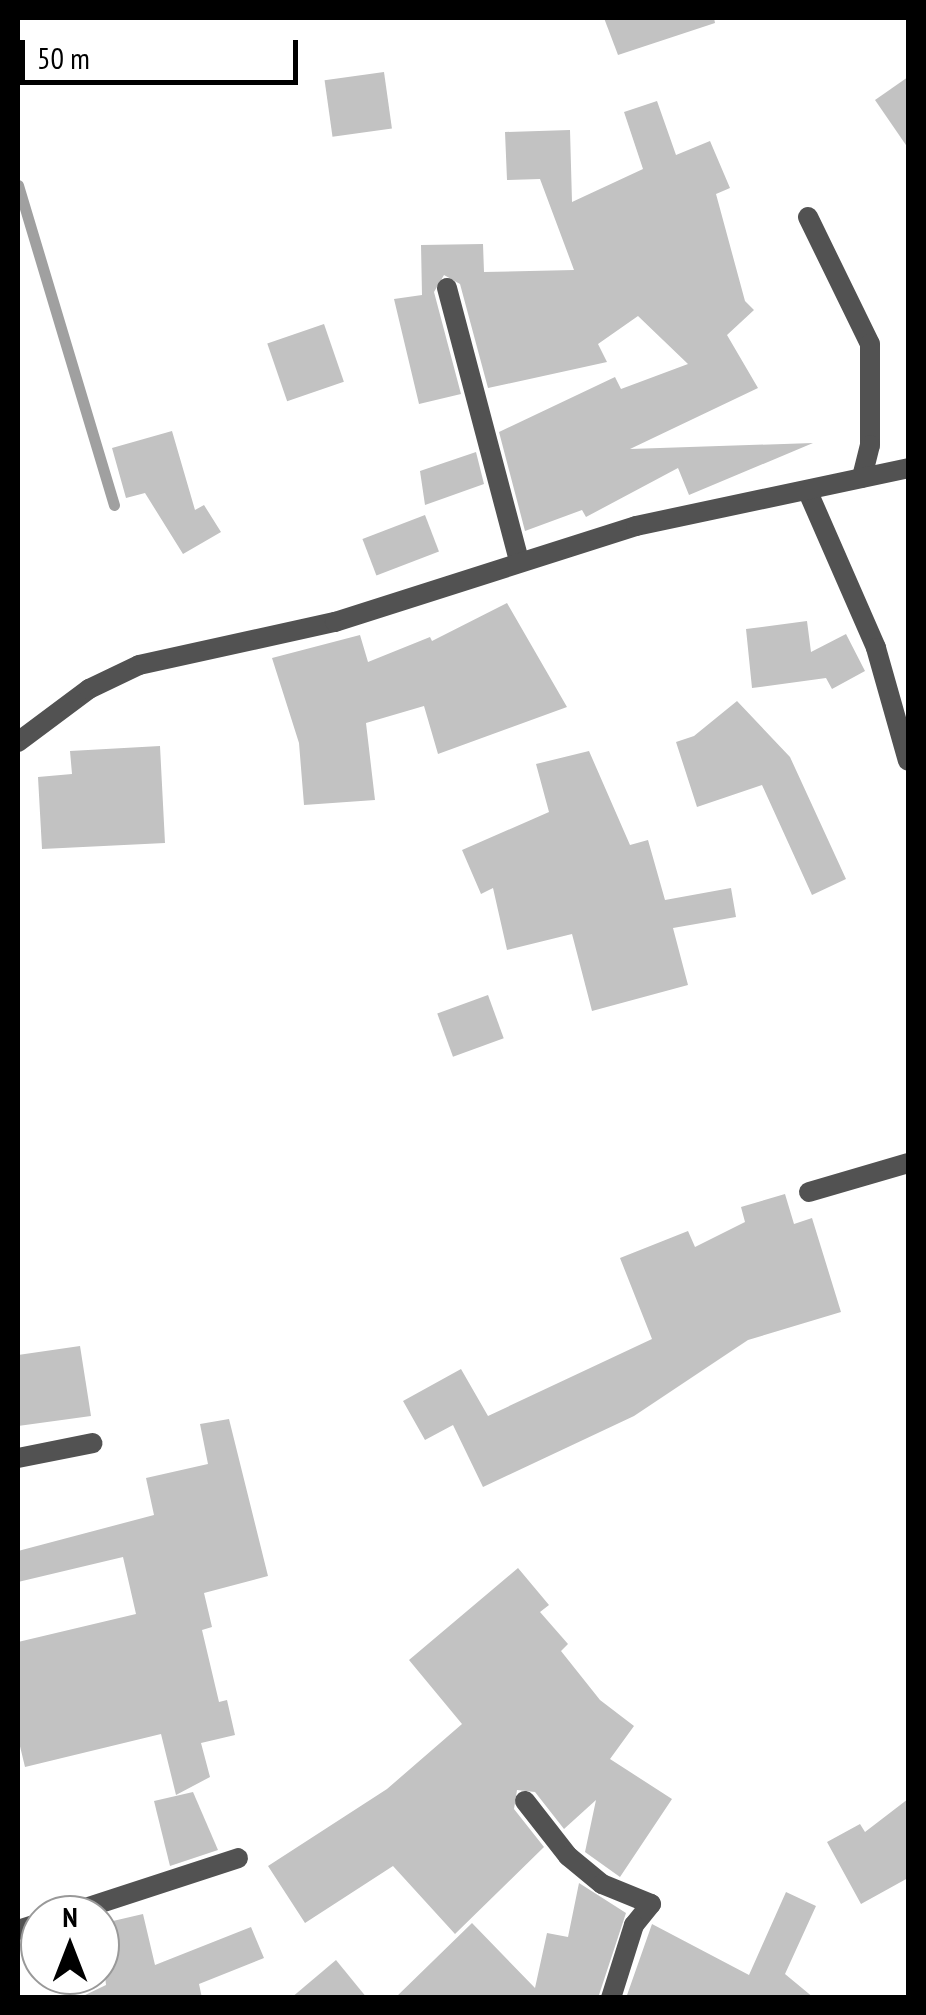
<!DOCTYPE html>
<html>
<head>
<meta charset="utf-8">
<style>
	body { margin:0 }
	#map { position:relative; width:926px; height:2015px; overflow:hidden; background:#fff; font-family:"PT Sans Narrow",sans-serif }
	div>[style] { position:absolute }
	.stream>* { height:11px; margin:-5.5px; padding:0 5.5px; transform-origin:5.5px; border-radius:5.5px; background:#a0a0a0 }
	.building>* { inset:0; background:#c2c2c2; transform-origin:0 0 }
	.minor>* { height:20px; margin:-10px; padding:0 10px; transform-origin:10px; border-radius:10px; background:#525252 }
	span { translate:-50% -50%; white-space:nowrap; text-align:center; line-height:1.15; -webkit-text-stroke:8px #fff; paint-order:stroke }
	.frame { position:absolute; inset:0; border:20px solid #000; pointer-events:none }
	.north { position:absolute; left:20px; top:1895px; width:100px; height:100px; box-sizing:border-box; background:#fff; border:2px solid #999; border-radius:50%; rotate:0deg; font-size:28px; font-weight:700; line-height:40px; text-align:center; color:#000 }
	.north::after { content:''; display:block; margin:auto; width:35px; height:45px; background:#000; clip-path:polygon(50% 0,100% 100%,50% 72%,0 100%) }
	.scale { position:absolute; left:20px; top:40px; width:278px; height:45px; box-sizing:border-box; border:5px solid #000; border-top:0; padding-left:12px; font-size:30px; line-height:35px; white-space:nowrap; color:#000; -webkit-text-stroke:8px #fff; paint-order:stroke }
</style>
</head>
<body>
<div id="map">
	<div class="stream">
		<i style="left:18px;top:185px;width:334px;rotate:73.3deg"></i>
	</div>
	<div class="building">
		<i style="clip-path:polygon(604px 18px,714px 18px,715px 23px,618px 55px)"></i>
		<i style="left:384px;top:72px;width:57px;height:60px;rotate:82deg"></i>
		<i style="clip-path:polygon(908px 77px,908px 148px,875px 100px)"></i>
		<i style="clip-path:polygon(657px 101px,676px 155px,710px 141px,730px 188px,716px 194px,745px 301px,754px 310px,727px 335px,758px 388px,630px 449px,813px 443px,689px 495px,678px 468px,586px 517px,582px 510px,525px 531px,499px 432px,615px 377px,621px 389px,688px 364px,638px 316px,598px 344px,607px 362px,488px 388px,460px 284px,444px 275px,434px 292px,461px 394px,419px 404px,394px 299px,422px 295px,421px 245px,483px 244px,484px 272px,574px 270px,540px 179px,507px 180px,505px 132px,570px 130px,572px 202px,643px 169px,624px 112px)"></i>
		<i style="left:324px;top:324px;width:61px;height:60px;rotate:71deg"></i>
		<i style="clip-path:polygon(172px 431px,195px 510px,204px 505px,221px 532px,183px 554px,145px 493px,126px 498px,112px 448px)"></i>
		<i style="clip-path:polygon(476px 452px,484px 484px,425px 505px,420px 471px)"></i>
		<i style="left:425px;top:515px;width:39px;height:67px;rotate:69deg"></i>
		<i style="clip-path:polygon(507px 603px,567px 707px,438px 754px,424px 706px,366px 723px,375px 800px,304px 805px,299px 743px,272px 658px,360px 635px,368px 662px,430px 637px,432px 641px)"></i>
		<i style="clip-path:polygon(807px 621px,811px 652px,846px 634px,865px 671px,832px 689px,826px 678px,752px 688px,746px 629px)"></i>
		<i style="clip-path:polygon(737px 701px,790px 757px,846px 879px,812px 895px,762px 785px,697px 807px,676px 742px,694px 736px)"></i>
		<i style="clip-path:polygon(160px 746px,165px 843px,42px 849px,38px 777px,72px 774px,70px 751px)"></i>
		<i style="clip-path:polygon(589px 751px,630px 845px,648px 840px,665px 900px,731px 888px,736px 917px,673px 928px,688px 985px,592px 1011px,572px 934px,507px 950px,493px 888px,481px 894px,462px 850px,549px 812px,536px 764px)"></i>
		<i style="left:488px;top:995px;width:46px;height:54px;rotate:70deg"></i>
		<i style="clip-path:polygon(785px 1194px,794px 1224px,812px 1218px,841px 1312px,748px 1340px,634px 1416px,483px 1487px,453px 1425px,425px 1440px,403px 1401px,461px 1369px,488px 1416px,652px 1339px,620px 1258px,688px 1231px,695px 1247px,745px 1222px,741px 1207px)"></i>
		<i style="clip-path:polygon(80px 1346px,91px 1416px,18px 1426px,18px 1355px)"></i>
		<i style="clip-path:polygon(229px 1419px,268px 1576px,204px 1593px,212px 1627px,202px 1630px,219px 1702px,227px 1700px,235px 1735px,201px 1743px,210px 1777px,176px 1795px,161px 1734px,25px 1767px,18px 1738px,18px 1642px,136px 1614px,123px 1557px,18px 1582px,18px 1551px,154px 1515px,146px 1478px,208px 1464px,200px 1424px)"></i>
		<i style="clip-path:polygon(518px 1568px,549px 1605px,540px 1612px,568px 1644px,561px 1651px,600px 1700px,634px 1726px,610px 1759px,672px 1799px,620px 1877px,585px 1852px,596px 1800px,564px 1829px,535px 1792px,517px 1790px,514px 1809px,544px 1847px,455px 1934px,393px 1866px,305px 1923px,268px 1866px,387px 1789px,462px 1724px,409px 1660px)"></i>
		<i style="clip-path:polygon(193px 1792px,218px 1850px,170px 1866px,154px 1801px)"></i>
		<i style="clip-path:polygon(908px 1799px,908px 1878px,861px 1904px,827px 1842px,860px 1824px,865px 1832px)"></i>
		<i style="clip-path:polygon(579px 1883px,626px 1913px,598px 1998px,395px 1998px,472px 1923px,535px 1988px,547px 1933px,568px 1937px)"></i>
		<i style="clip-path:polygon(786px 1892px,816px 1906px,785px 1974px,814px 1998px,626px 1998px,652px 1924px,749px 1975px)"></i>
		<i style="clip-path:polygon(143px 1914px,155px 1965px,251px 1927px,264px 1958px,199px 1984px,202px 1998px,79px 1998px,106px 1985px,100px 1924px)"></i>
		<i style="clip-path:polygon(336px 1960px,367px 1998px,291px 1998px)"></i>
	</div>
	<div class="minor">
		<i style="left:808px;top:217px;width:141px;rotate:64deg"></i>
		<i style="left:870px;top:344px;width:101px;rotate:90deg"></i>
		<i style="left:870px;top:445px;width:34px;rotate:104deg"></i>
		<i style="left:447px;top:288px;width:282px;rotate:75.2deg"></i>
		<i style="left:808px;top:492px;width:170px;rotate:66.4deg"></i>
		<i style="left:876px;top:648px;width:117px;rotate:74.2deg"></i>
		<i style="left:18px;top:742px;width:89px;rotate:-36.7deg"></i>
		<i style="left:89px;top:689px;width:55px;rotate:-25.6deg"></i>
		<i style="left:139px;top:665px;width:201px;rotate:-12.4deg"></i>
		<i style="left:335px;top:622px;width:316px;rotate:-17.7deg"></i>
		<i style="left:636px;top:526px;width:278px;rotate:-12deg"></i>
		<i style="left:809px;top:1192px;width:103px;rotate:-16.3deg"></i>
		<i style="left:18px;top:1458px;width:76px;rotate:-11.3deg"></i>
		<i style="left:525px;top:1801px;width:70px;rotate:52deg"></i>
		<i style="left:568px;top:1856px;width:44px;rotate:39.5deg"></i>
		<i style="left:602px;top:1884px;width:53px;rotate:22.2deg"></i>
		<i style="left:651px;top:1904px;width:27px;rotate:129deg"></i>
		<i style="left:634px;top:1925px;width:77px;rotate:107.5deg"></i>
		<i style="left:64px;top:1915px;width:183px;rotate:-18.1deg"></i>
		<i style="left:18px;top:1930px;width:23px;rotate:-18deg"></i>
	</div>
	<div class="frame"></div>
	<div class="north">N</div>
	<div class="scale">50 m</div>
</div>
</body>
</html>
